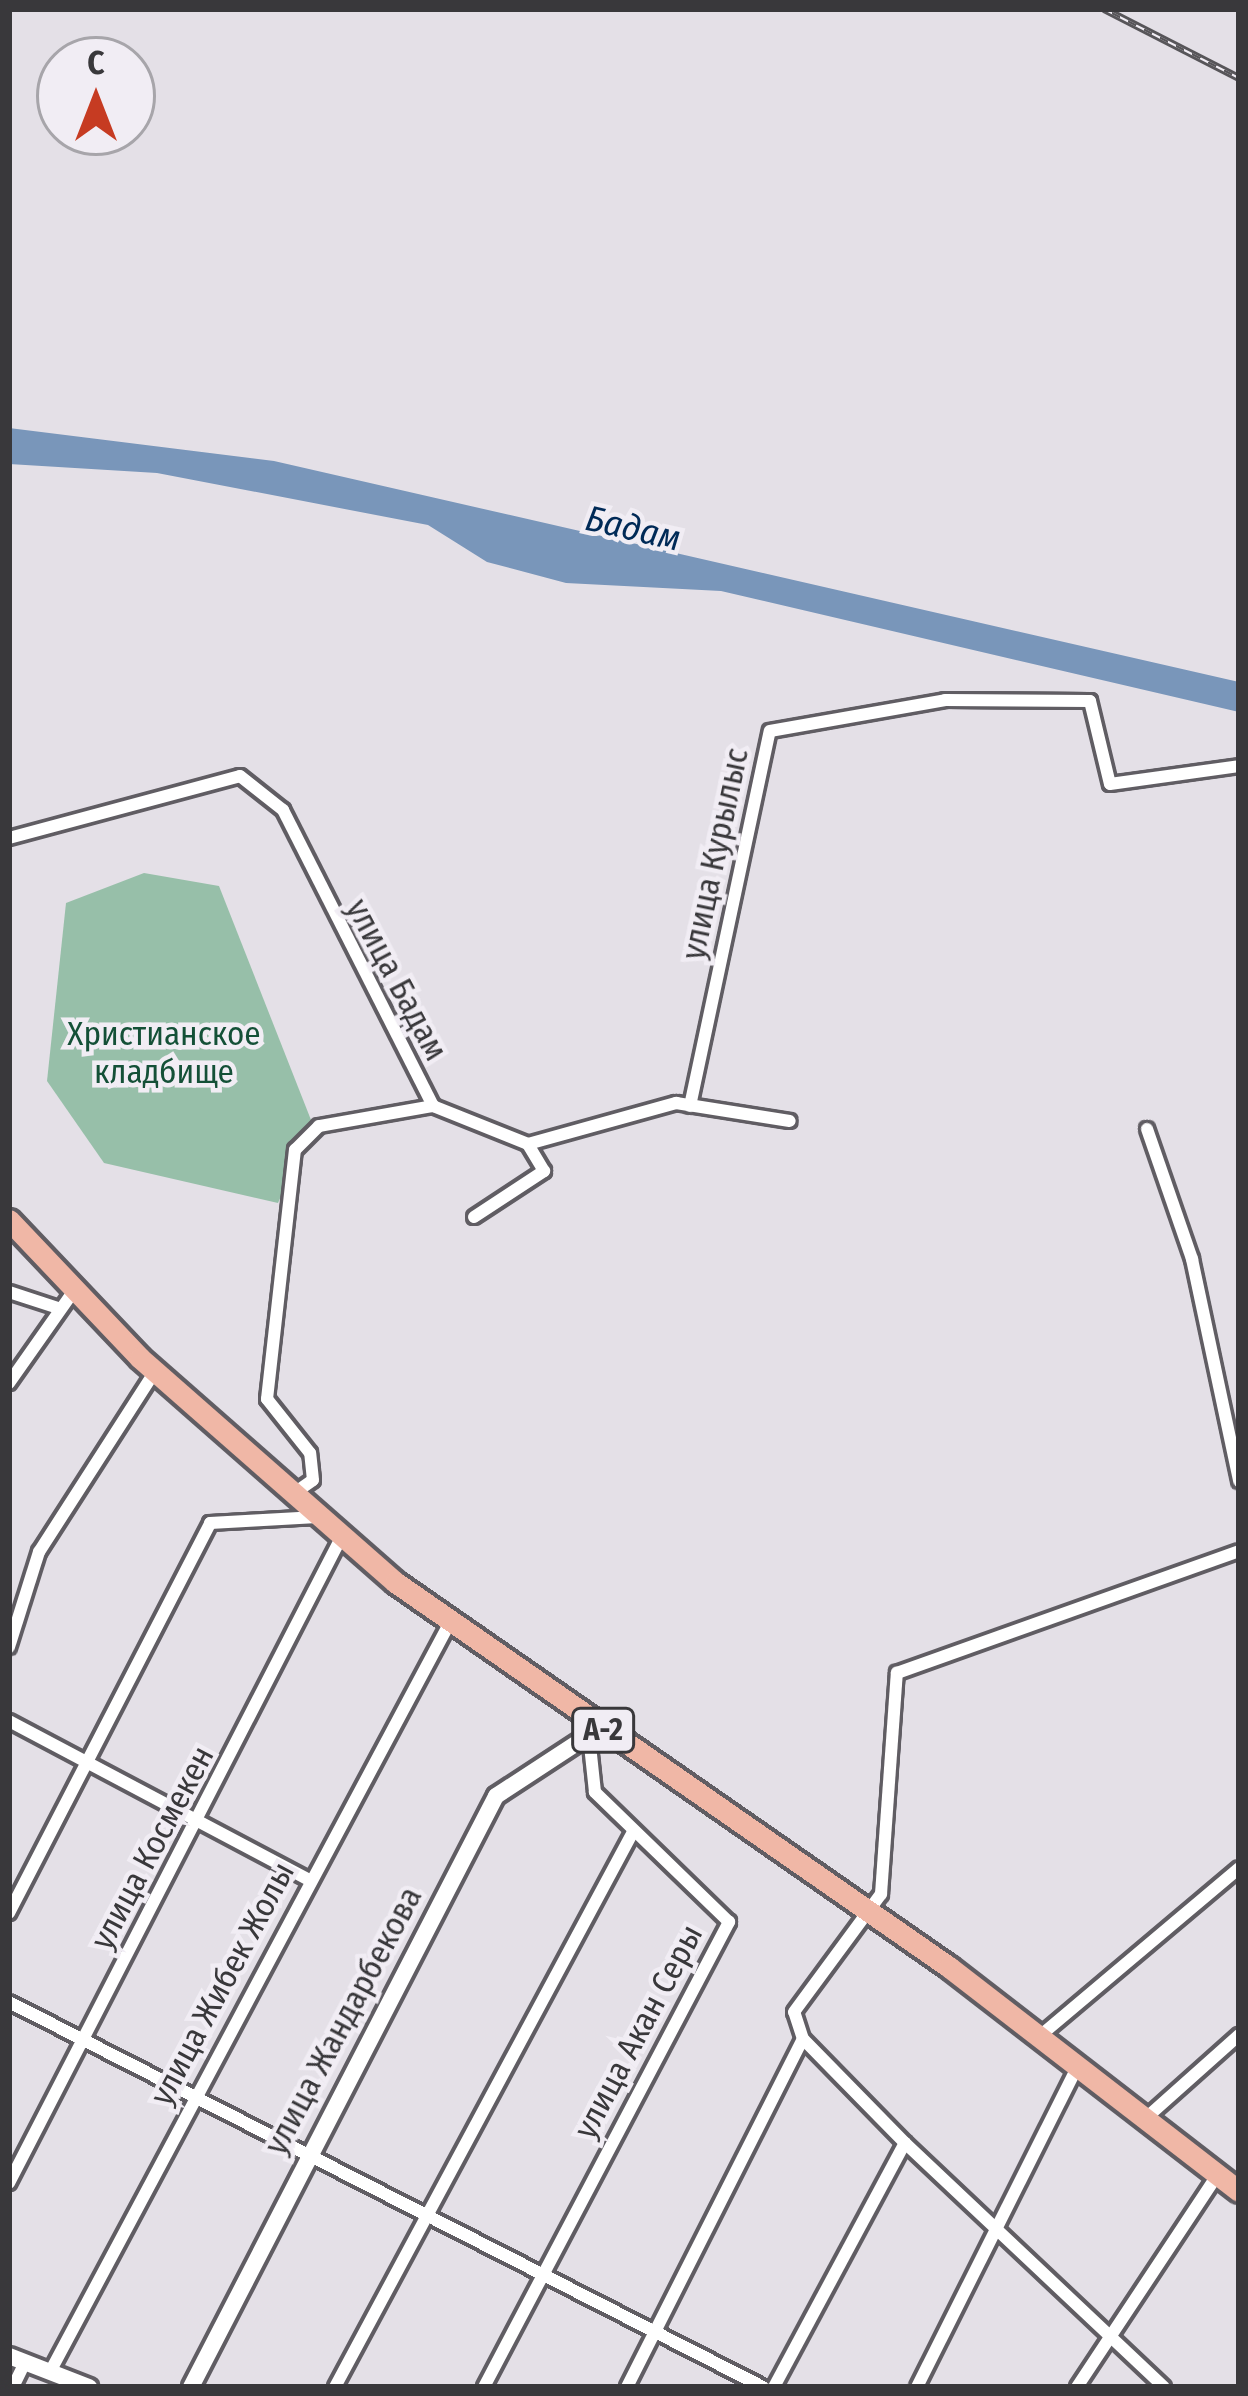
<!DOCTYPE html>
<html>
<head>
<meta charset="utf-8">
<style>
	body { margin:0 }
	#map { position:relative; width:1248px; height:2396px; overflow:hidden; background:#e4e0e7; font-family:"Fira Sans Condensed",sans-serif }
	div>[style] { position:absolute }
	.green>* { inset:0; background:#97bfa9 }
	.water>* { inset:0; background:#7996ba }
	.roads { filter:drop-shadow(3px 0 #605d63) drop-shadow(-3px 0 #605d63) drop-shadow(0 3px #605d63) drop-shadow(0 -3px #605d63) }
	.street>* { height:12px; margin:-6px; padding:0 6px; transform-origin:6px; border-radius:6px; background:#fff }
	.secondary>* { height:16px; margin:-8px; padding:0 8px; transform-origin:8px; border-radius:8px; background:#fff }
	.highway>* { height:21px; margin:-10.5px; padding:0 10.5px; transform-origin:10.5px; border-radius:10.5px; background:#f0b7a6 }
	.rail>* { height:8px; margin-top:-4px; transform-origin:0; background:repeating-linear-gradient(90deg,#f1edf4 0 9px,#575559 0 18px); box-sizing:border-box; border-block:3px solid #575559 }
	span { translate:-50% -50%; white-space:nowrap; text-align:center; line-height:1.15; -webkit-text-stroke:9px #f1edf4; paint-order:stroke }
	.shield-label span { padding:3px 9px; background:#f1edf4; border:3px solid; border-radius:9px; -webkit-text-stroke-width:0 }
	.shield-label { font-size:30px; color:#39383b; font-weight:700 }
	.street-label { font-size:33px; color:#39383b }
	.park-label { font-size:33px; color:#145037 }
	.water-label { font-size:36px; color:#002a57; font-style:italic }
	.frame { position:absolute; inset:0; border:12px solid #39383b; pointer-events:none }
	.north { position:absolute; left:36px; top:36px; width:120px; height:120px; box-sizing:border-box; background:#f1edf4; border:3px solid #a7a5aa; border-radius:50%; rotate:0deg; font-size:33px; font-weight:700; line-height:48px; text-align:center; color:#39383b }
	.north::after { content:''; display:block; margin:auto; width:42px; height:54px; background:#c63b22; clip-path:polygon(50% 0,100% 100%,50% 72%,0 100%) }
</style>
</head>
<body>
<div id="map">
	<div class="green">
		<i style="clip-path:polygon(144px 873px,219px 886px,313px 1125px,278px 1203px,104px 1163px,47px 1081px,66px 903px)"></i>
	</div>
	<div class="water">
		<i style="clip-path:polygon(9px 428px,274px 461px,1239px 682px,1239px 712px,721px 591px,566px 583px,487px 562px,428px 525px,157px 473px,9px 464px)"></i>
	</div>
	<div class="roads">
		<div class="street">
			<i style="left:9px;top:838px;width:239px;rotate:-15deg"></i>
			<i style="left:240px;top:776px;width:55px;rotate:38.3deg"></i>
			<i style="left:283px;top:810px;width:332px;rotate:63.1deg"></i>
			<i style="left:433px;top:1106px;width:102px;rotate:21.8deg"></i>
			<i style="left:528px;top:1144px;width:154px;rotate:-15.5deg"></i>
			<i style="left:676px;top:1103px;width:115px;rotate:9deg"></i>
			<i style="left:690px;top:1106px;width:383px;rotate:-78deg"></i>
			<i style="left:770px;top:731px;width:178px;rotate:-10deg"></i>
			<i style="left:945px;top:700px;width:145px;rotate:0.4deg"></i>
			<i style="left:1090px;top:701px;width:85px;rotate:76.5deg"></i>
			<i style="left:1110px;top:784px;width:130px;rotate:-7.9deg"></i>
			<i style="left:1147px;top:1129px;width:138px;rotate:70.9deg"></i>
			<i style="left:1192px;top:1259px;width:227px;rotate:78deg"></i>
			<i style="left:474px;top:1217px;width:84px;rotate:-33.3deg"></i>
			<i style="left:544px;top:1171px;width:31px;rotate:-121deg"></i>
			<i style="left:9px;top:1292px;width:52px;rotate:18.1deg"></i>
			<i style="left:9px;top:1383px;width:111px;rotate:-54.9deg"></i>
			<i style="left:293px;top:1494px;width:24px;rotate:-35deg"></i>
			<i style="left:313px;top:1480px;width:27px;rotate:-96deg"></i>
			<i style="left:310px;top:1453px;width:69px;rotate:-128.5deg"></i>
			<i style="left:267px;top:1399px;width:251px;rotate:-83.6deg"></i>
			<i style="left:295px;top:1150px;width:34px;rotate:-45deg"></i>
			<i style="left:319px;top:1126px;width:116px;rotate:-10deg"></i>
			<i style="left:9px;top:1647px;width:100px;rotate:-72.5deg"></i>
			<i style="left:39px;top:1552px;width:215px;rotate:-57.3deg"></i>
			<i style="left:9px;top:1721px;width:340px;rotate:27.9deg"></i>
			<i style="left:9px;top:1913px;width:439px;rotate:-62.7deg"></i>
			<i style="left:210px;top:1523px;width:107px;rotate:-3.2deg"></i>
			<i style="left:9px;top:2002px;width:847px;rotate:27.05deg"></i>
			<i style="left:1041px;top:2035px;width:259px;rotate:-40.1deg"></i>
			<i style="left:1146px;top:2118px;width:125px;rotate:-41.7deg"></i>
			<i style="left:9px;top:2183px;width:728px;rotate:-62.77deg"></i>
			<i style="left:50px;top:2372px;width:848px;rotate:-61.92deg"></i>
			<i style="left:13px;top:2387px;width:28px;rotate:-64deg"></i>
			<i style="left:335px;top:2387px;width:630px;rotate:-61.77deg"></i>
			<i style="left:484px;top:2387px;width:526px;rotate:-62.22deg"></i>
			<i style="left:729px;top:1922px;width:187px;rotate:-135.9deg"></i>
			<i style="left:595px;top:1792px;width:56px;rotate:-96.1deg"></i>
			<i style="left:627px;top:2387px;width:390px;rotate:-63.2deg"></i>
			<i style="left:774px;top:2387px;width:277px;rotate:-61.8deg"></i>
			<i style="left:917px;top:2387px;width:361px;rotate:-63.4deg"></i>
			<i style="left:1077px;top:2387px;width:255px;rotate:-56.5deg"></i>
			<i style="left:1164px;top:2387px;width:356px;rotate:-136.7deg"></i>
			<i style="left:905px;top:2143px;width:146px;rotate:-134.4deg"></i>
			<i style="left:803px;top:2039px;width:28px;rotate:-108deg"></i>
			<i style="left:794px;top:2012px;width:147px;rotate:-53.6deg"></i>
			<i style="left:881px;top:1894px;width:222px;rotate:-85.9deg"></i>
			<i style="left:897px;top:1673px;width:363px;rotate:-19.6deg"></i>
		</div>
		<div class="secondary">
			<i style="left:9px;top:2356px;width:86px;rotate:21.2deg"></i>
			<i style="left:191px;top:2387px;width:665px;rotate:-62.7deg"></i>
			<i style="left:496px;top:1796px;width:124px;rotate:-33.2deg"></i>
		</div>
		<div class="highway">
			<i style="left:9px;top:1220px;width:190px;rotate:46.5deg"></i>
			<i style="left:140px;top:1358px;width:339px;rotate:41.3deg"></i>
			<i style="left:395px;top:1582px;width:675px;rotate:34.8deg"></i>
			<i style="left:949px;top:1967px;width:366px;rotate:37.7deg"></i>
		</div>
	</div>
	<div class="rail">
		<i style="left:1104px;top:9px;width:152px;rotate:27.1deg"></i>
	</div>
	<div class="shield-label">
		<span style="left:603px;top:1730px">A-2</span>
	</div>
	<div class="street-label">
		<span style="left:716px;top:854px;rotate:-78deg">улица Курылыс</span>
		<span style="left:396px;top:980px;rotate:62deg">улица Бадам</span>
		<span style="left:153px;top:1848px;rotate:-62deg">улица Космекен</span>
		<span style="left:223px;top:1984px;rotate:-62deg">улица Жибек Жолы</span>
		<span style="left:344px;top:2021px;rotate:-62deg">улица Жандарбекова</span>
		<span style="left:639px;top:2032px;rotate:-62deg">улица Акан Серы</span>
	</div>
	<div class="park-label">
		<span style="left:164px;top:1054px">Христианское<br>кладбище</span>
	</div>
	<div class="water-label">
		<span style="left:633px;top:529px;rotate:13deg">Бадам</span>
	</div>
	<div class="frame"></div>
	<div class="north">С</div>
</div>
</body>
</html>
